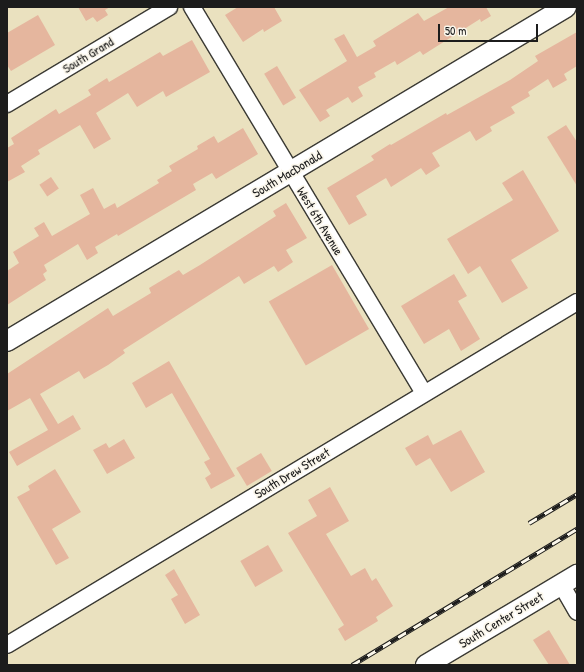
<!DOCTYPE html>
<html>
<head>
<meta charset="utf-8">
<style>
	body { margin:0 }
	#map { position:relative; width:584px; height:672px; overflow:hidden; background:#eae1bf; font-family:"Patrick Hand",sans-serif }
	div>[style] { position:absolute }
	.building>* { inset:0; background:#e5b69e; transform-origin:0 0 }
	.roads { filter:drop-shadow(1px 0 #3b3a34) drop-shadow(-1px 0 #3b3a34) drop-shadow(0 1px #3b3a34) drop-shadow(0 -1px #3b3a34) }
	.minor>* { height:16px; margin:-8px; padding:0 8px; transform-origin:8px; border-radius:8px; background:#fff }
	.tertiary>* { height:20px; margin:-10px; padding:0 10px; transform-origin:10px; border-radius:10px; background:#fff }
	.rail>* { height:4.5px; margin-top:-2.25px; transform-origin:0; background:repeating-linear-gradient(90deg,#fbf7ec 0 9px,#1c1c1c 0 18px); box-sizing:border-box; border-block:1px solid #1c1c1c }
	span { translate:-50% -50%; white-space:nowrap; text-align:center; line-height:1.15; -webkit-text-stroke:3.5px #fbf7ec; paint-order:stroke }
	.street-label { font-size:13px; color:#1c1c1c }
	.frame { position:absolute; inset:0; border:8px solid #1c1c1c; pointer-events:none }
	.scale { position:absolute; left:438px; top:24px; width:100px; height:18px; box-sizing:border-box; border:2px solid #1c1c1c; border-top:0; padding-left:5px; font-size:12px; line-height:14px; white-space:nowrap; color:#1c1c1c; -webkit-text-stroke:3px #fbf7ec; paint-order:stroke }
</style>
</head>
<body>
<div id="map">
	<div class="building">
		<i style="clip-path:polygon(78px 7px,110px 7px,105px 10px,108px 15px,97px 22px,93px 17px,86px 21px)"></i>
		<i style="clip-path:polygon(238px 7px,274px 7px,282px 21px,264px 32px,263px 29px,243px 42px,225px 15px)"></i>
		<i style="clip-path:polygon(449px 7px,486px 7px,491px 16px,481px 22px,480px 19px,423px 55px,420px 51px,397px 65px,395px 61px,374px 73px,376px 77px,358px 87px,363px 96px,352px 103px,348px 97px,326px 110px,330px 116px,320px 122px,299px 90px,347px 61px,334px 39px,344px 34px,357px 57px,376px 46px,373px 41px,418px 13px,424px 21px)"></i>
		<i style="clip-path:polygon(38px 15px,55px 45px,11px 71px,7px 65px,7px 33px)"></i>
		<i style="clip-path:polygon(577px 32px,577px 66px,564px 74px,567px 80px,553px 88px,548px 79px,528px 92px,530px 96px,511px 107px,515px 113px,490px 127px,492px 131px,476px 141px,470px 131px,432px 153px,440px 166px,426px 175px,421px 168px,391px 187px,386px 178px,356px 196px,367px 215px,349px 225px,327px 188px,374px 160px,371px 156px,390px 144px,391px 145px,446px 113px,447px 115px,510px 80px,538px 61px,535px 56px)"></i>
		<i style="clip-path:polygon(192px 40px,210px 72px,166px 97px,163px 91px,137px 107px,128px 93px,96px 113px,111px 139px,94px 149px,80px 125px,38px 150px,40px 154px,21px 166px,25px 172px,7px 182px,7px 148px,14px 144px,11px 138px,56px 109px,59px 114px,91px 95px,88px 90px,107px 78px,109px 82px,160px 52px,163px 56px)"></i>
		<i style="left:277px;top:66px;width:37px;height:15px;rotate:59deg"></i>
		<i style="clip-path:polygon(566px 125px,577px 142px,577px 186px,547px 137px)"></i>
		<i style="clip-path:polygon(243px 128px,258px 154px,216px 179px,212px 173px,193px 184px,196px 190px,118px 236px,117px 234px,95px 247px,98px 253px,87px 260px,78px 244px,44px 265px,47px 271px,43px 274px,46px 280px,7px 305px,7px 271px,19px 263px,13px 252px,39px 236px,34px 228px,44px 222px,52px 236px,90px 214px,80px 195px,93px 188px,104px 209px,115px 203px,117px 208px,159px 183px,157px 180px,172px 171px,169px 166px,198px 149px,197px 146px,214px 136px,218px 143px)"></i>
		<i style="clip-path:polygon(523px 170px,559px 231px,511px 260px,528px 288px,502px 303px,480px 266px,468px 274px,447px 239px,513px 200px,502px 183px)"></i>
		<i style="left:51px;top:177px;width:14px;height:14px;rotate:56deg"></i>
		<i style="clip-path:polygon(286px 203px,307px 238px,286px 250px,293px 262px,278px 272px,274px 266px,244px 284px,239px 276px,123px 350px,125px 353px,108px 365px,84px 379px,79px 371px,40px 394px,58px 424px,73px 415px,81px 429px,17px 466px,9px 452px,48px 430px,30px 398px,7px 411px,7px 374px,108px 308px,113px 316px,151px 293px,149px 288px,179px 270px,183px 275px,200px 265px,276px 216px,273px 211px)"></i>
		<i style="left:332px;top:265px;width:74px;height:73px;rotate:60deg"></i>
		<i style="clip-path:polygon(454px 274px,467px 296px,458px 301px,480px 339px,461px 351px,449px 329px,424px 344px,401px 306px)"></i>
		<i style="clip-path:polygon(169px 361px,235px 476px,211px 489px,205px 478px,211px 474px,204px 462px,210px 459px,172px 393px,146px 408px,132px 383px)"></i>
		<i style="clip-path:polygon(461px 430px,485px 472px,451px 492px,430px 458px,416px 466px,405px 448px,428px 435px,433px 445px)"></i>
		<i style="clip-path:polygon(124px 439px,135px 458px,107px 474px,93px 450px,106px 443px,109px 448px)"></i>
		<i style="left:261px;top:453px;width:21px;height:29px;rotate:59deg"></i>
		<i style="clip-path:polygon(55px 469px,81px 512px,52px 529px,69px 558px,56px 565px,17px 497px,30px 490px,28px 486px)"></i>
		<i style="clip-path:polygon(330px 487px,349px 521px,326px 534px,351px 576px,365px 568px,372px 581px,376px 578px,393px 606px,376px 617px,378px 621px,345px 641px,338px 629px,344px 625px,288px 533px,317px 516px,308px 500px)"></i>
		<i style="left:268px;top:545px;width:30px;height:32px;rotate:60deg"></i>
		<i style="clip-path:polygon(174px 569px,200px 615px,185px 624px,171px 599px,178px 595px,165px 575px)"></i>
		<i style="clip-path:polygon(549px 630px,570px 665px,549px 665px,533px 640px)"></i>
	</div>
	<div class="roads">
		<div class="minor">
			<i style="left:192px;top:7px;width:450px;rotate:59deg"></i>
			<i style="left:7px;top:104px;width:189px;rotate:-30.9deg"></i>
			<i style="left:561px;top:584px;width:32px;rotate:60deg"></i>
			<i style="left:7px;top:645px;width:665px;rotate:-31.04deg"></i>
		</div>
		<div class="tertiary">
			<i style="left:7px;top:341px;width:651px;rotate:-30.86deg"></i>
			<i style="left:426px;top:665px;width:176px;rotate:-30.8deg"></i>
		</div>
	</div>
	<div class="rail">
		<i style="left:529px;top:523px;width:56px;rotate:-31.1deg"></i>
		<i style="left:352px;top:665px;width:263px;rotate:-31.2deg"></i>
	</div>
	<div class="street-label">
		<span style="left:88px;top:55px;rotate:-31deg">South Grand</span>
		<span style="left:287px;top:174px;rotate:-31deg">South MacDonald</span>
		<span style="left:320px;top:221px;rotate:59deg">West 6th Avenue</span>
		<span style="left:292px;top:473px;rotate:-31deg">South Drew Street</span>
		<span style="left:501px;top:620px;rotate:-31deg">South Center Street</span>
	</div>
	<div class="frame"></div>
	<div class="scale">50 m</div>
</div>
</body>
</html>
